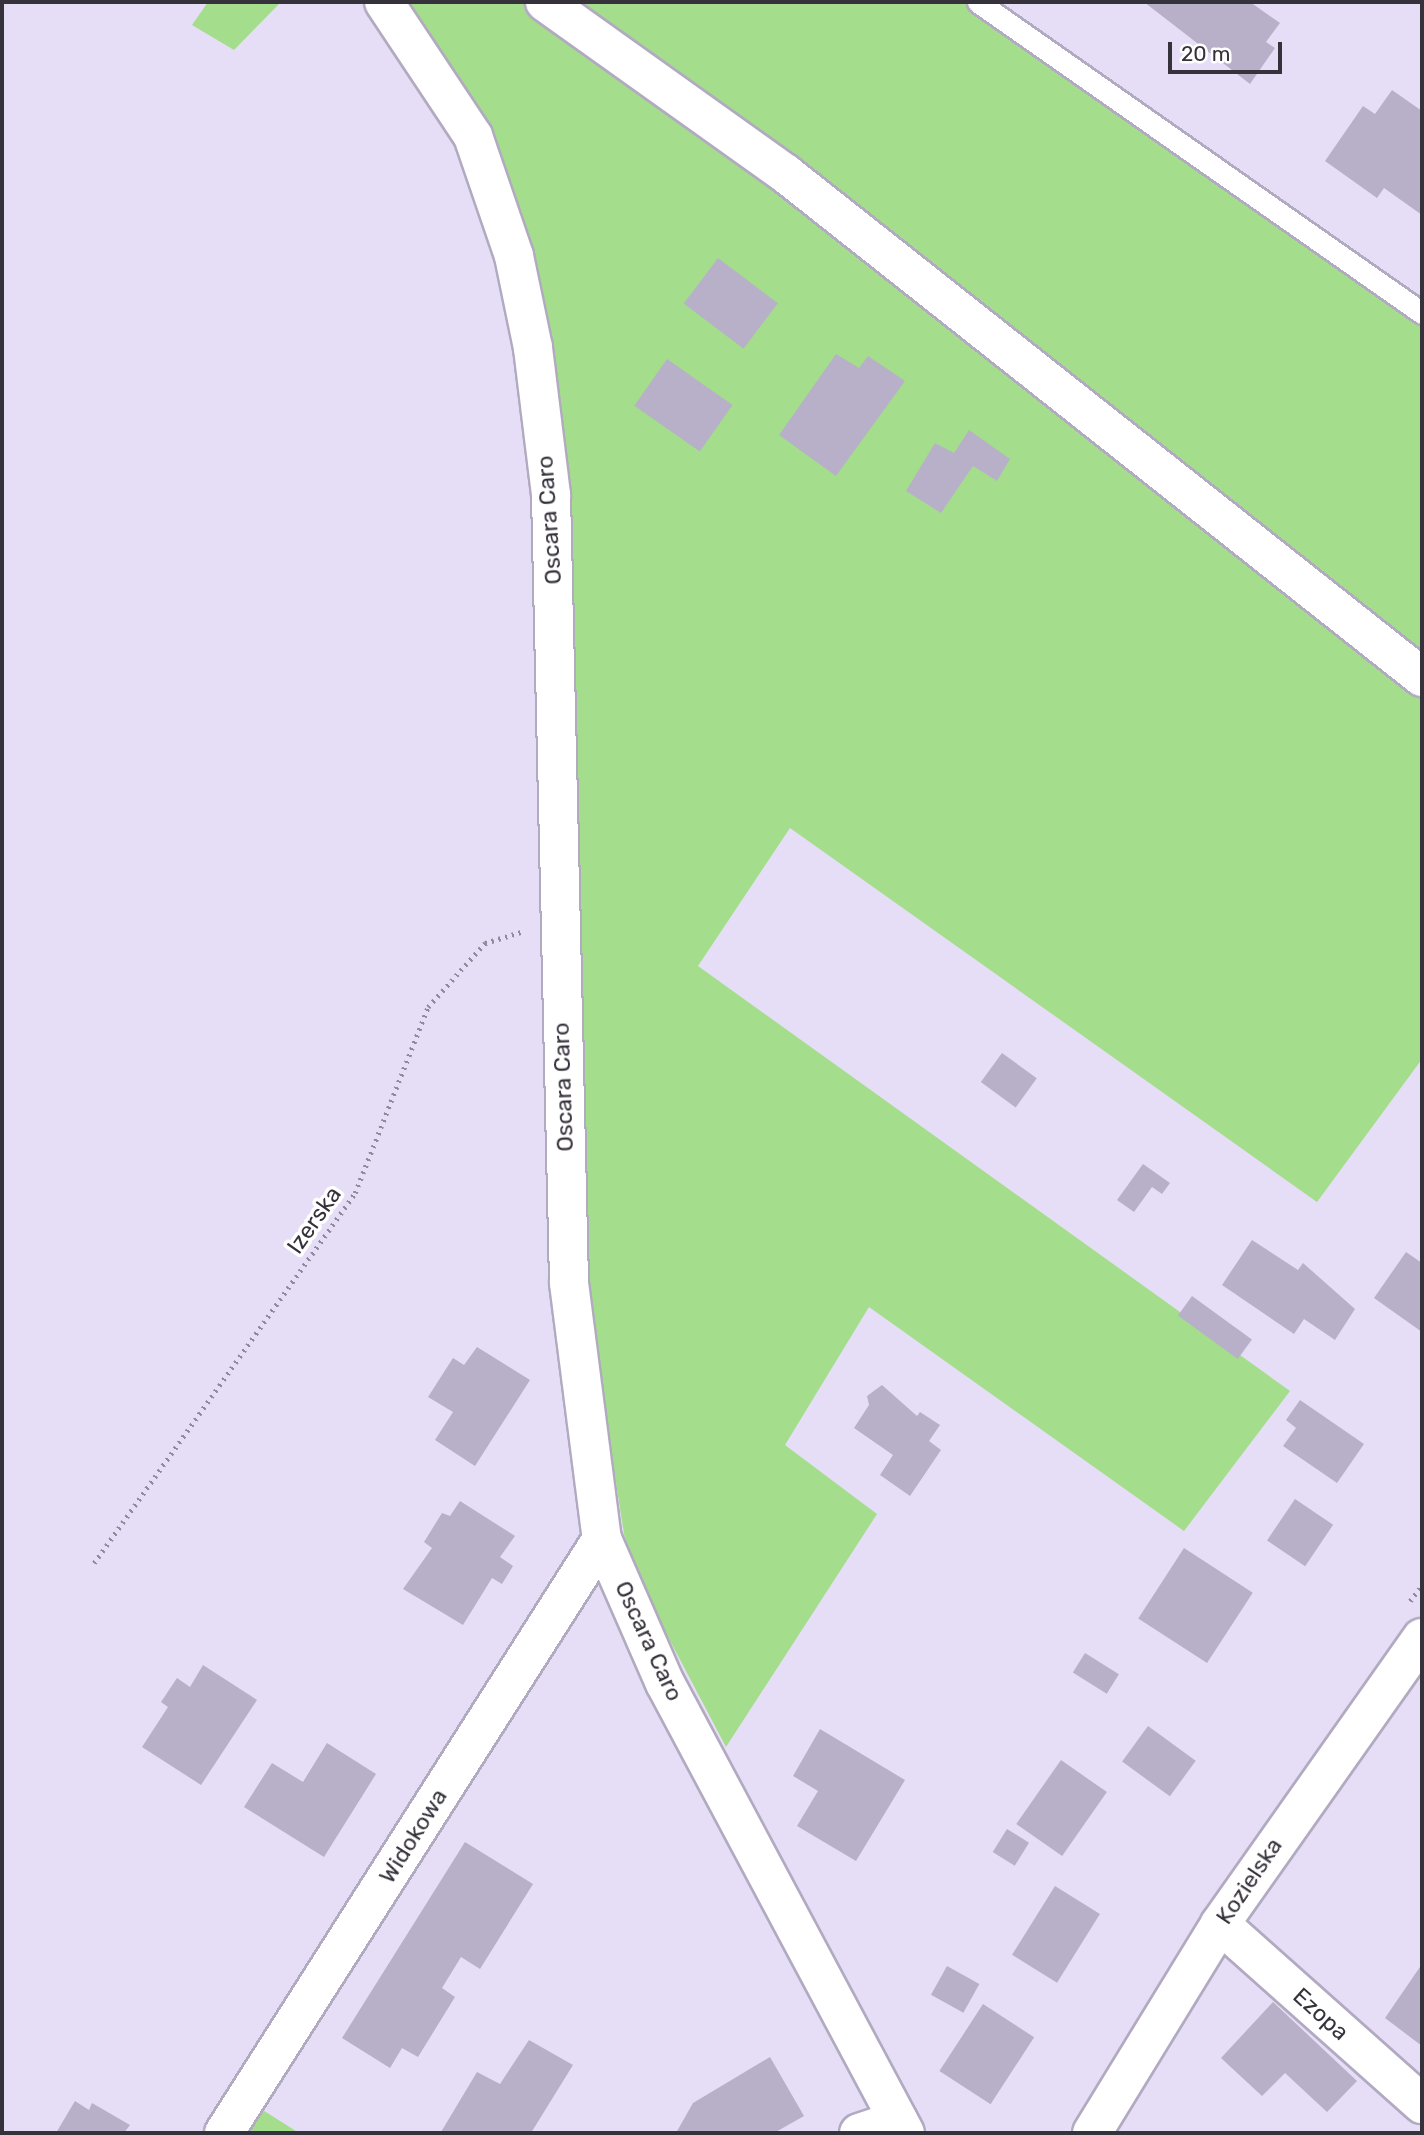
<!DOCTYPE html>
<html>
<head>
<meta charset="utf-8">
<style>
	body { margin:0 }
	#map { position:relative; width:1424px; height:2135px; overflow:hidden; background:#e6def6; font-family:Rubik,sans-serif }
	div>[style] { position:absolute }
	.green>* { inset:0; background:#a4dd8b }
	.building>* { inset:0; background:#b8b0c8; transform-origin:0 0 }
	.path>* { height:4.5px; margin-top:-2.25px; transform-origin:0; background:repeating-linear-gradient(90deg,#908a9b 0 2px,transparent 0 7px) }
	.roads { filter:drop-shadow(2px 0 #b2aac1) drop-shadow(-2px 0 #b2aac1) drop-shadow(0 2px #b2aac1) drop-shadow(0 -2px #b2aac1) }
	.lane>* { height:21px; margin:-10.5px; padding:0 10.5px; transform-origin:10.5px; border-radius:10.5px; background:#fff }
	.street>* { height:38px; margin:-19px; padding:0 19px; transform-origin:19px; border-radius:19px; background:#fff }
	.secondary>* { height:38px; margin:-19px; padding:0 19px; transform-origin:19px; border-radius:19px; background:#fff }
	span { translate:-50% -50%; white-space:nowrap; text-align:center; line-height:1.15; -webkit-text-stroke:7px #fff; paint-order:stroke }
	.street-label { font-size:23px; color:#36323c }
	.frame { position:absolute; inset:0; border:4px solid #36323c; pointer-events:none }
	.scale { position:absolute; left:1168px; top:42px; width:114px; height:32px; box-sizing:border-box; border:4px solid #36323c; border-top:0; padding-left:9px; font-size:21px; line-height:24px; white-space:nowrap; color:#36323c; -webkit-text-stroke:5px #fff; paint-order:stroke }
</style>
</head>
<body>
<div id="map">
	<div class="green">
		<i style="clip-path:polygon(208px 2px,281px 2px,234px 50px,192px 25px)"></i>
		<i style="clip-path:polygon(384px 2px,978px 2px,1422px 313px,1422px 1059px,1317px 1202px,790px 828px,698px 966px,1290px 1391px,1184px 1531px,869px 1307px,785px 1445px,877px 1514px,726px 1747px,637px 1578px,624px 1534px,583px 1270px,562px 854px,514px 256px)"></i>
		<i style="clip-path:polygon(258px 2107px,299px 2133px,241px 2133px)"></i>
	</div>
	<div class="building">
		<i style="clip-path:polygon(1144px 2px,1250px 2px,1280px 23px,1266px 42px,1275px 48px,1250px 84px)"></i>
		<i style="clip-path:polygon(1392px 90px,1422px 111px,1422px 215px,1384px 188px,1377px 198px,1325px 161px,1363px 106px,1375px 114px)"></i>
		<i style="left:718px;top:258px;width:75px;height:57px;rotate:37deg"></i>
		<i style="clip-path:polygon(836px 354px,859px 368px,868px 356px,905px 381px,836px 476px,779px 435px)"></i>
		<i style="left:667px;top:359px;width:80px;height:57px;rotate:35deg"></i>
		<i style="clip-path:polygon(969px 430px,1010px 459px,997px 481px,973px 466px,941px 513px,906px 491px,935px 443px,954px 453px)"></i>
		<i style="left:1002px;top:1053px;width:43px;height:36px;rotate:36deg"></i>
		<i style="clip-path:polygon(1143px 1164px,1170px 1183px,1162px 1194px,1152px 1187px,1134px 1212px,1117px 1200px)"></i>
		<i style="clip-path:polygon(1252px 1240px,1298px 1270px,1303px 1263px,1355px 1309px,1335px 1340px,1304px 1319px,1294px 1334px,1222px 1285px)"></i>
		<i style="clip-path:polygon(1406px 1252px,1422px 1263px,1422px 1332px,1374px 1298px)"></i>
		<i style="left:1192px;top:1296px;width:74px;height:24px;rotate:36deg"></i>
		<i style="clip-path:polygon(477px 1347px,530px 1380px,475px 1466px,435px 1440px,453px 1412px,428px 1397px,453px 1358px,464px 1365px)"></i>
		<i style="clip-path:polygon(882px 1385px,917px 1416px,920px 1412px,940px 1425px,929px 1441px,941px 1450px,910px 1496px,880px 1475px,893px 1455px,854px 1428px,869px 1405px,867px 1396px)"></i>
		<i style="clip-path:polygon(1300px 1400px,1364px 1444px,1337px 1483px,1283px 1446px,1296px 1428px,1286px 1420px)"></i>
		<i style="left:1295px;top:1499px;width:46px;height:50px;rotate:34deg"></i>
		<i style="clip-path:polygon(460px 1501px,515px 1536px,500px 1557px,513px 1566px,502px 1584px,492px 1578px,463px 1625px,403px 1589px,432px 1548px,424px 1542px,442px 1513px,450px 1516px)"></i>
		<i style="left:1184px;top:1548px;width:82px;height:84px;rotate:33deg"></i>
		<i style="left:1085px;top:1653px;width:40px;height:23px;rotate:32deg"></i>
		<i style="clip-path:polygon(203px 1665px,257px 1700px,201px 1785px,142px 1747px,168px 1707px,161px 1702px,177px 1678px,190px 1687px)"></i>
		<i style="left:1148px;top:1726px;width:59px;height:44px;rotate:36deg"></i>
		<i style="clip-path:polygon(820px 1729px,905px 1780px,856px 1861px,797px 1826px,818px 1791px,793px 1776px)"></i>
		<i style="clip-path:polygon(327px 1743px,376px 1774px,324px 1857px,244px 1807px,272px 1763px,303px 1782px)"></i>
		<i style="left:1061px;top:1760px;width:56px;height:78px;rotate:35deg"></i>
		<i style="left:1007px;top:1829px;width:26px;height:27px;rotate:32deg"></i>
		<i style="clip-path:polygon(465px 1842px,533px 1884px,480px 1969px,461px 1957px,442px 1988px,455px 1997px,418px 2057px,402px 2048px,390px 2068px,342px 2038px)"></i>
		<i style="left:1055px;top:1886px;width:53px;height:81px;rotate:32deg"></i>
		<i style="clip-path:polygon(1422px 1964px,1422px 2046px,1385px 2018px)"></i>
		<i style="left:947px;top:1966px;width:37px;height:33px;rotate:29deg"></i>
		<i style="clip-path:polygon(1273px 2002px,1357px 2081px,1327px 2112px,1285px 2073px,1262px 2096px,1221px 2058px)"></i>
		<i style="left:983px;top:2004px;width:61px;height:80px;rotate:33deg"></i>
		<i style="clip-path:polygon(529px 2040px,573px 2065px,531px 2133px,441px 2132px,477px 2072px,500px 2084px)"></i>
		<i style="clip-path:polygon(770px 2057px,804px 2116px,774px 2133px,676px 2133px,693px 2103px)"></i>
		<i style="clip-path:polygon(75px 2101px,89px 2110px,92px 2103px,130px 2125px,124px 2133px,56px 2133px)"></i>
	</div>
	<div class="path">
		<i style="left:94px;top:1563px;width:453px;rotate:-54.8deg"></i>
		<i style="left:355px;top:1193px;width:200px;rotate:-68.6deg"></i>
		<i style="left:428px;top:1007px;width:86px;rotate:-48.3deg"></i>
		<i style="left:485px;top:943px;width:39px;rotate:-17deg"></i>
		<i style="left:1410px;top:1601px;width:20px;rotate:-53deg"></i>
	</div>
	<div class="roads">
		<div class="lane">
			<i style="left:978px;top:2px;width:542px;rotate:35.01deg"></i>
		</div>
		<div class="street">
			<i style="left:384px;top:2px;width:161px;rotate:56.4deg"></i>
			<i style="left:473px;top:136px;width:127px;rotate:71.1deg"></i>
			<i style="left:514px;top:256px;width:94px;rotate:78.3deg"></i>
			<i style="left:533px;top:348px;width:148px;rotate:83deg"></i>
			<i style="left:551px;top:495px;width:788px;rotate:88.69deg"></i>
			<i style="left:569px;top:1283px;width:258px;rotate:82.7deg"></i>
			<i style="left:602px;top:1539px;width:157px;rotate:66.4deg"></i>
			<i style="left:665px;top:1683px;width:510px;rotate:61.93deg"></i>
			<i style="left:545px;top:2px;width:296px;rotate:35.5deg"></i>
			<i style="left:786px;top:174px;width:811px;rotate:38.34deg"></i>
			<i style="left:1220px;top:1924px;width:271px;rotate:41.7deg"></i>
			<i style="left:224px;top:2133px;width:704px;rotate:-57.53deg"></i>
			<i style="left:859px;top:2133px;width:41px;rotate:-18.4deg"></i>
		</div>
		<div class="secondary">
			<i style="left:1092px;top:2133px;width:245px;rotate:-58.5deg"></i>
			<i style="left:1220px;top:1924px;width:350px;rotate:-54.8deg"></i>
		</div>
	</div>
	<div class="street-label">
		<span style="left:549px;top:520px;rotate:-94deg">Oscara Caro</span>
		<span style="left:563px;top:1087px;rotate:-92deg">Oscara Caro</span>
		<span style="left:314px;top:1220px;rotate:-55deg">Izerska</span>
		<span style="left:649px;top:1641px;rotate:65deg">Oscara Caro</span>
		<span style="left:413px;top:1836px;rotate:-58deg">Widokowa</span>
		<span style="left:1249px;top:1881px;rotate:-56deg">Kozielska</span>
		<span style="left:1321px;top:2014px;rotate:42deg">Ezopa</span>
	</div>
	<div class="frame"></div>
	<div class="scale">20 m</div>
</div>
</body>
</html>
